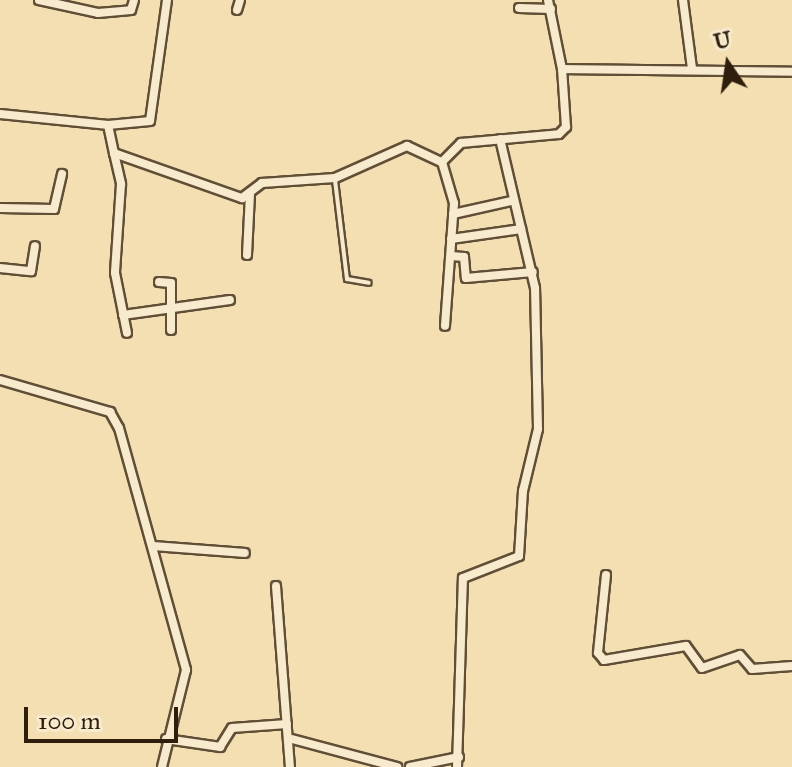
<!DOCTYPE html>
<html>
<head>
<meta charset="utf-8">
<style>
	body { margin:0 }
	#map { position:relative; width:792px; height:767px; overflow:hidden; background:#f3dfb2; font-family:"IM FELL Great Primer",serif }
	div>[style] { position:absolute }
	.roads { filter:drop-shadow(2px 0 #604e36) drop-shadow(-2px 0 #604e36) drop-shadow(0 2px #604e36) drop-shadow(0 -2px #604e36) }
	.lane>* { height:4px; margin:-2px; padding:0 2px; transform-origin:2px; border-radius:2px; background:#f7eacd }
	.street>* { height:8px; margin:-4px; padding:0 4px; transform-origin:4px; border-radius:4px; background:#f7eacd }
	span { translate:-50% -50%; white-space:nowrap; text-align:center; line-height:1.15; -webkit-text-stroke:6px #f7eacd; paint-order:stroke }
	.north { position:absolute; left:688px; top:24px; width:80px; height:80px; -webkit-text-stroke:6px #f7eacd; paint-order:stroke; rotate:347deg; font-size:22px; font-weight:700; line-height:32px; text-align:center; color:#2f1e0c }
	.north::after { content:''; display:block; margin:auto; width:28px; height:36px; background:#2f1e0c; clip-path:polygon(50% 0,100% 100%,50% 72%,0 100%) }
	.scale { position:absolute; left:24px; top:707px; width:154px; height:36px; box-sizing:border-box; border:4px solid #2f1e0c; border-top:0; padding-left:10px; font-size:24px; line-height:28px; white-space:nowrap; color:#2f1e0c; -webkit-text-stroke:6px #f7eacd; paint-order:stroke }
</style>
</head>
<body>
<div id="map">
	<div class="roads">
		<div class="lane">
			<i style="left:335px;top:180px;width:100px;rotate:83.1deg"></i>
			<i style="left:347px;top:279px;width:22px;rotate:10deg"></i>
		</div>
		<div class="street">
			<i style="left:39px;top:0;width:60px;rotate:12.4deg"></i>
			<i style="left:98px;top:13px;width:33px;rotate:-5deg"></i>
			<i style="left:131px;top:10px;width:10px;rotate:-73deg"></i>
			<i style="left:167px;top:0;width:122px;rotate:98deg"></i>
			<i style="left:150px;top:121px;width:42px;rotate:174.6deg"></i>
			<i style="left:108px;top:125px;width:29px;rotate:78deg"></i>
			<i style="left:114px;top:153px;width:136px;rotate:19.4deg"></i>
			<i style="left:242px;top:198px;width:25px;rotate:-37deg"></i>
			<i style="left:262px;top:183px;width:73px;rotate:-3.9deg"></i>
			<i style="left:335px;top:178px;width:79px;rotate:-24deg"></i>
			<i style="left:407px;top:146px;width:38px;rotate:25deg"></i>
			<i style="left:442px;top:162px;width:27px;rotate:-45deg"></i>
			<i style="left:461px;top:143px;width:98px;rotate:-5.2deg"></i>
			<i style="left:559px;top:134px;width:10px;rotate:-45deg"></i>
			<i style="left:566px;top:127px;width:58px;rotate:-93.9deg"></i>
			<i style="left:562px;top:69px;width:70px;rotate:-101.5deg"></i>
			<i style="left:683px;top:0;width:69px;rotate:82.5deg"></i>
			<i style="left:519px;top:8px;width:32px;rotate:2deg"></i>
			<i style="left:237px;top:10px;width:10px;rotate:-73deg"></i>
			<i style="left:562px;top:69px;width:230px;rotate:0.7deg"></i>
			<i style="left:0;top:114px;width:109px;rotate:5.8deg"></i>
			<i style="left:114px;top:153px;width:32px;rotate:77deg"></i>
			<i style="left:121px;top:184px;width:89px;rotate:93.9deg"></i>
			<i style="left:115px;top:273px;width:61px;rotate:78.7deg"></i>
			<i style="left:442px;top:162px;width:43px;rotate:73.7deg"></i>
			<i style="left:454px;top:203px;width:123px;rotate:94.2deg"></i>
			<i style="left:0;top:208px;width:54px;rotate:1.1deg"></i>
			<i style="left:54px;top:209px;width:36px;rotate:-77deg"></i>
			<i style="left:453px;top:214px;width:59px;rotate:-12.6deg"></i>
			<i style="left:451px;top:239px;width:71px;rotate:-8.1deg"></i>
			<i style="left:247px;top:255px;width:62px;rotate:-87.2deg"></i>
			<i style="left:451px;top:256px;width:13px;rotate:4deg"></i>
			<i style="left:464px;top:257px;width:21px;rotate:85deg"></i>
			<i style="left:466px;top:278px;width:67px;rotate:-5.1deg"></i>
			<i style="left:0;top:268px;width:31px;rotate:6deg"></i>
			<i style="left:31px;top:271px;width:25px;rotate:-81deg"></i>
			<i style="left:159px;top:282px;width:12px;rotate:5deg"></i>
			<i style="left:171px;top:283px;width:47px;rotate:90deg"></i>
			<i style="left:123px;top:315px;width:108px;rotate:-8deg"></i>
			<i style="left:0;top:380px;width:115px;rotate:16.2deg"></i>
			<i style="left:110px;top:412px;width:18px;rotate:61deg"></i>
			<i style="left:119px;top:428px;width:251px;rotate:74.5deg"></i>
			<i style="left:186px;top:670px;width:100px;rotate:103.9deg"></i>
			<i style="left:154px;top:546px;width:91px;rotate:4.4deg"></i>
			<i style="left:606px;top:575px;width:78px;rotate:95.9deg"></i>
			<i style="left:598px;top:653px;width:9px;rotate:49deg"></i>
			<i style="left:604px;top:660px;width:83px;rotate:-9.7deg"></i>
			<i style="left:686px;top:646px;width:27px;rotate:54deg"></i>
			<i style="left:702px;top:668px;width:40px;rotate:-18.9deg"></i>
			<i style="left:740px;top:655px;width:18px;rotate:49deg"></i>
			<i style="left:752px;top:669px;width:40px;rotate:-4.3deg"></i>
			<i style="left:276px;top:586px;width:182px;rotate:85.6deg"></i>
			<i style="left:166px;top:739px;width:55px;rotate:8.4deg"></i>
			<i style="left:220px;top:747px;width:22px;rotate:-58deg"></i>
			<i style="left:232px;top:728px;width:55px;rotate:-4.2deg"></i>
			<i style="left:292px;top:739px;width:109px;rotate:14.9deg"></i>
			<i style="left:410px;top:767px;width:50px;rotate:-11.5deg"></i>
			<i style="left:457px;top:767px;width:189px;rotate:-88.2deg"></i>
			<i style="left:463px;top:578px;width:60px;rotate:-21.4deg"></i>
			<i style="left:519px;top:556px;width:65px;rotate:-86.5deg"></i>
			<i style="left:523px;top:491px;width:64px;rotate:-76.4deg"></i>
			<i style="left:538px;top:429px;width:141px;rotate:-91.2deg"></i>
			<i style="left:535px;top:288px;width:153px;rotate:-103.2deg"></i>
		</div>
	</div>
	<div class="north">U</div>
	<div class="scale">100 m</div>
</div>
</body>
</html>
